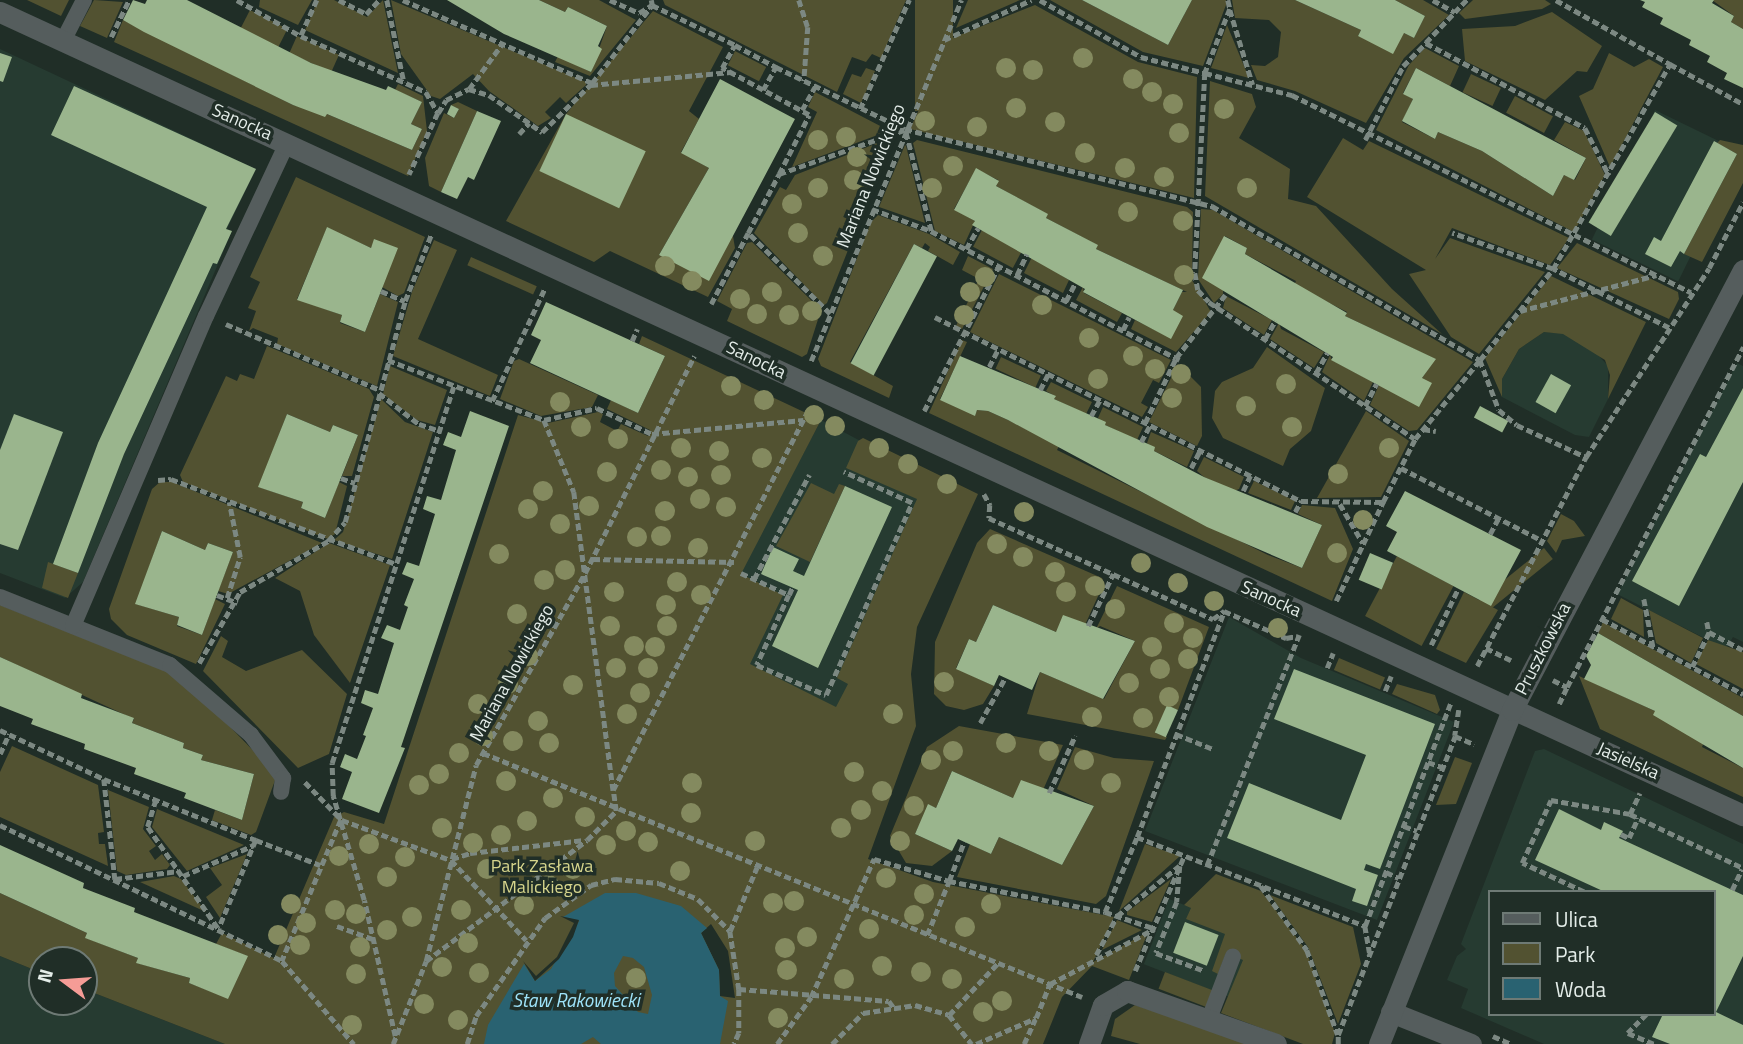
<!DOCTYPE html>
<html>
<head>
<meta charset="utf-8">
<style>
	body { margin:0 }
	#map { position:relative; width:1743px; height:1044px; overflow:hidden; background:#202e27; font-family:"Titillium Web",sans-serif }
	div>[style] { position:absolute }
	.built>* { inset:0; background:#263b31; transform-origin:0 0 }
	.green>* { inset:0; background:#525231; transform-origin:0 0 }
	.water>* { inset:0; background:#296271 }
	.pier>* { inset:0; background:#202e27 }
	.building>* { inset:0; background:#9ab58d; transform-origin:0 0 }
	.path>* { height:4.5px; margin-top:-2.25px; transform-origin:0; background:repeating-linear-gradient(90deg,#7c8882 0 7px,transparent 0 10.5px) }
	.service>* { height:16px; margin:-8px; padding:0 8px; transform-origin:8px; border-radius:8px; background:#555d5d }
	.minor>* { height:21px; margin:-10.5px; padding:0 10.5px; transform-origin:10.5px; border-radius:10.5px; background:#555d5d }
	.trees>* { width:20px; height:20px; margin:-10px; border-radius:50%; background:#848a5f }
	span { translate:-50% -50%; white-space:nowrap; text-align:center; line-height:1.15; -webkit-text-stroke:7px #202e27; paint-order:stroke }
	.street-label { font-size:18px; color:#e4ede9 }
	.park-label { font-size:18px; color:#d6d58c }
	.water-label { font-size:19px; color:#9ee3f9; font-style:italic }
	.legend { position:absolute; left:1488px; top:890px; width:228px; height:126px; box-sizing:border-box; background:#202e27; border:2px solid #6e7a75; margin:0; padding:9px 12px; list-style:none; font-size:21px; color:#e4ede9 }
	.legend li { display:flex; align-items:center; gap:14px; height:35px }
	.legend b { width:35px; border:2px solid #6e7a75 }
	.north { position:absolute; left:28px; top:946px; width:70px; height:70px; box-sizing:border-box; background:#202e27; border:2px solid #6e7a75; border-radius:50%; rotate:286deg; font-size:19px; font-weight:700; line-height:28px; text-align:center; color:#e4ede9 }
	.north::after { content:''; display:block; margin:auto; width:24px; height:32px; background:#f59c96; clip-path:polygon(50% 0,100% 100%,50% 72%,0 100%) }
</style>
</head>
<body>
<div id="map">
	<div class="built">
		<i style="clip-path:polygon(0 49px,256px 169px,227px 229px,232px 231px,83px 582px,65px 598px,0 573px)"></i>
		<i style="left:1655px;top:110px;width:96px;height:144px;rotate:26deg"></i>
		<i style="clip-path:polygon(1544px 332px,1563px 333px,1593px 349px,1608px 366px,1608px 399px,1589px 437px,1575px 435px,1502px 397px,1502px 379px,1519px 349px)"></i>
		<i style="clip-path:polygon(1737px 363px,1743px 366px,1743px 642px,1733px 637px,1726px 649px,1617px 594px)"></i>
		<i style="left:821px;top:420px;width:162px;height:369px;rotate:28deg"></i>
		<i style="clip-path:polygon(1229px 617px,1301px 658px,1454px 722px,1377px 920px,1145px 831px)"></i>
		<i style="clip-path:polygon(evenodd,1544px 749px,1743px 844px,1743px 1044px,1544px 1044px,1461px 1008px,1468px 989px,1447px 980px,1457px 956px,1466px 949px,1461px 944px,1535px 751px,1544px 749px,1489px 892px,1713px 892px,1713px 1014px,1489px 1014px,1489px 892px)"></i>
		<i style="left:1169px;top:899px;width:142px;height:70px;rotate:21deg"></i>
		<i style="clip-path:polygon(0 956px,42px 973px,42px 1002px,84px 1002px,84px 989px,225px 1044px,0 1044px)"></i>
	</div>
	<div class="green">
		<i style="clip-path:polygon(27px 0,69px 0,61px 16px)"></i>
		<i style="clip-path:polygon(94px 0,123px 2px,107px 38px,80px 26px)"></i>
		<i style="clip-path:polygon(260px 0,312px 0,298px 25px,259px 7px)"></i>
		<i style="clip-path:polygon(318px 0,334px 0,367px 17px,383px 0,398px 73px,305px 30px)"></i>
		<i style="clip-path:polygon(391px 0,586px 82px,586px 85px,566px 103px,560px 97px,545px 112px,551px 118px,538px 126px,489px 91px,473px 74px,440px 99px,431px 96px,401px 54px)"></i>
		<i style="clip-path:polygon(539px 0,599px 0,636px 20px,590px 76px,555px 62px,558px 56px,591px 72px,607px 26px,568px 7px,565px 12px)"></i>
		<i style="clip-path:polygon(663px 0,906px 0,881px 58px,872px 54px,866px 62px,852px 57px,837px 92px,665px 5px)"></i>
		<i style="left:915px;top:0;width:38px;height:111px"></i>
		<i style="clip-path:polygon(968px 0,1020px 0,956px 28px)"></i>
		<i style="clip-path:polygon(1050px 0,1082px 0,1168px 45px,1192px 0,1226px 0,1226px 5px,1203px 66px,1143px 52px)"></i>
		<i style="clip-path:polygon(1232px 0,1295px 0,1361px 30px,1358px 36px,1404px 33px,1414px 38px,1425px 16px,1395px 0,1423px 0,1449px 15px,1404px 58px,1366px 123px,1295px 91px,1257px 80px,1251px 65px,1265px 66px,1278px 57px,1281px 32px,1269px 20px,1235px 18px)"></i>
		<i style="clip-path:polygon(1473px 0,1545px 0,1551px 4px,1542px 9px,1465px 19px,1459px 13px)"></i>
		<i style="clip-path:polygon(1712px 0,1743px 0,1743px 29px,1731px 22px,1734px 16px)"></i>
		<i style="clip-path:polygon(1035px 5px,1138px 62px,1197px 77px,1194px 198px,910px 129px,952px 38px)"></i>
		<i style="left:250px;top:10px;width:42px;height:22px;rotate:27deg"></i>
		<i style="clip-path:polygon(653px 11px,723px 47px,689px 111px,699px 119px,681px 152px,709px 168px,659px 255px,733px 236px,735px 248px,708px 297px,610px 251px,594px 262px,506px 221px,566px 114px)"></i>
		<i style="clip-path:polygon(1552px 12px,1602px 46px,1587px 72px,1577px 71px,1545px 100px,1465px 61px,1462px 29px,1515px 26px)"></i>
		<i style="clip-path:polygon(123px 20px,293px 105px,327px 114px,412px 150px,422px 129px,411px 124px,422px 102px,395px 90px,398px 84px,423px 96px,427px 131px,408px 176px,114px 42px)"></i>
		<i style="clip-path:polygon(1227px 25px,1249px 78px,1211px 68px)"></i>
		<i style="left:297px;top:36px;width:46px;height:19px;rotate:24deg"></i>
		<i style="clip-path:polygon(1425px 48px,1459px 66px,1450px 86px,1416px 68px,1403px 93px,1413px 99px,1402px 122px,1435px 139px,1438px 132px,1482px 151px,1553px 196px,1564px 175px,1575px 180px,1586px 158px,1554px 140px,1565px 122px,1584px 131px,1605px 175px,1574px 232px,1376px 130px,1409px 65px)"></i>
		<i style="left:735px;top:51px;width:35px;height:16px;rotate:27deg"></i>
		<i style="clip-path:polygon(1609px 53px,1634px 67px,1649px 59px,1663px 67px,1610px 167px,1579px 96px,1593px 89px)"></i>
		<i style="clip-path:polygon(866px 68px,875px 71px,861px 103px,843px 94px,852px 74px,861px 77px)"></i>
		<i style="left:1471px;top:74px;width:33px;height:20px;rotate:25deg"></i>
		<i style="clip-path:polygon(1210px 81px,1252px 94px,1256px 107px,1239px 138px,1290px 169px,1288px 199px,1316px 206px,1392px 289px,1442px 334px,1205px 196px)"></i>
		<i style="clip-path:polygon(815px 92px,886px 129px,883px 133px,792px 167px,817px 112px,808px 107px)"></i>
		<i style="left:1515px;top:96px;width:43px;height:19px;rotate:28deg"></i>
		<i style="clip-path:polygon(458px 102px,477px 111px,441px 192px,429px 186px,425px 158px,444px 113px,454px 118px,459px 109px,451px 105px)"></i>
		<i style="clip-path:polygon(893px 137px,827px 303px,824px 305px,754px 233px,780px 187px,786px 190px,795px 175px)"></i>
		<i style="clip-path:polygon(1343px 138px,1363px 150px,1369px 141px,1569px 238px,1550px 265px,1452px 228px,1435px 259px,1450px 238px,1545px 272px,1479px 354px,1451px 337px,1409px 274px,1426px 270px,1307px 197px)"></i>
		<i style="clip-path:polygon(917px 140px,1187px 207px,1193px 212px,1192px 280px,1211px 312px,1176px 352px,1131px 329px,1135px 320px,1171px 338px,1173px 310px,1182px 292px,1187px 292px,1096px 249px,1097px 245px,1046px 218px,1047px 214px,996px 186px,998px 180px,976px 169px,954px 209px,975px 221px,964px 245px,935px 231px,913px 143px)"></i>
		<i style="clip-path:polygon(1720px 140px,1743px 145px,1743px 183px,1702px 262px,1684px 254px,1737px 154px,1717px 143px)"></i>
		<i style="clip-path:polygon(905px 145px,906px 146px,925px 223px,879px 207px)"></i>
		<i style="clip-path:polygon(296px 177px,425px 237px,404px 293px,398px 296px,382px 287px,375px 239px,371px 248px,327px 228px,297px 299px,342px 315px,340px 323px,365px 332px,380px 294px,398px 302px,377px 386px,277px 344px,278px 338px,253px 328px,249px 331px,256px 311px,248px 308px,260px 282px,250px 277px)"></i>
		<i style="clip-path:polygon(1201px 209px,1213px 210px,1473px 362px,1417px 430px,1409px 431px,1370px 405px,1379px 385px,1422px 378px,1435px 359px,1345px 316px,1347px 312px,1294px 285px,1296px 281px,1245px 254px,1247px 248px,1225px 236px,1223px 294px,1214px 303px,1198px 279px)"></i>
		<i style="clip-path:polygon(878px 215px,929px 234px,960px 252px,953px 265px,928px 251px,930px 247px,925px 243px,922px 248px,914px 244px,850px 362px,893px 386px,889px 398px,821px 366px,818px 359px,871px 222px)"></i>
		<i style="left:982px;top:230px;width:45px;height:19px;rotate:28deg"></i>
		<i style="clip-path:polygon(434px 240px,457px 250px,418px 339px,498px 375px,490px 396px,393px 356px,412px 292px)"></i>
		<i style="clip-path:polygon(752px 242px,821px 310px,807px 354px,802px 357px,727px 321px,732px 309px,717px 301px,747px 243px)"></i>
		<i style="clip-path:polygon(1577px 243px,1678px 292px,1679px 299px,1669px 319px,1557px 268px)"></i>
		<i style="clip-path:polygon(968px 256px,993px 269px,962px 329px,956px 326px,979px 279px,962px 270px)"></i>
		<i style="left:471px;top:257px;width:72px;height:9px;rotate:24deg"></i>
		<i style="clip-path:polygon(1032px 257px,1069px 280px,1063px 293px,1024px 273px)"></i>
		<i style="clip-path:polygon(999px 274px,1171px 360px,1159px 383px,1153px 380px,1141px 403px,1148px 407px,1142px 417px,970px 332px)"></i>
		<i style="clip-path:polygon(1551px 276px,1646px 322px,1608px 399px,1610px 375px,1605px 360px,1563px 334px,1544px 332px,1519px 349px,1502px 379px,1502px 397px,1485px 358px)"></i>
		<i style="clip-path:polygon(1083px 287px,1084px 293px,1122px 313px,1117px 322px,1076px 300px)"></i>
		<i style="clip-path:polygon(1226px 296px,1272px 320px,1264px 335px,1223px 308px)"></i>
		<i style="clip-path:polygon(1279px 323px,1281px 329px,1324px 352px,1314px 368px,1270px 339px)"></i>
		<i style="clip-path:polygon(evenodd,642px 336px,821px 420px,741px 574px,783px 595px,750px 664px,836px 707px,848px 684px,837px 678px,917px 499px,846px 468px,858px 441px,863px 438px,978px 494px,917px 627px,911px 674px,916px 726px,868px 859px,933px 882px,1114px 917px,1093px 962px,1148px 932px,1129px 980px,1092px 966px,1062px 997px,1043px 1044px,225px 1044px,84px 989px,84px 960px,42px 960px,42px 973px,0 956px,0 893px,87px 933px,86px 938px,138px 958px,137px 963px,190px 978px,189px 983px,228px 998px,247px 956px,216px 944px,222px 933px,274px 958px,334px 817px,344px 812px,384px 824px,518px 415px,548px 423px,598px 412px,603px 414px,600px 422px,617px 431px,621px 424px,648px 436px,650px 430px,607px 409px,611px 400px,638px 413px,665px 356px,639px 344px,642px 336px,711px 924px,728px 951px,735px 998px,720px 996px,719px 970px,701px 933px,711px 924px)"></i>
		<i style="clip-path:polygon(962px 340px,967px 342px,940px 399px,975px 415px,977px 410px,988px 411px,1008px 420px,1059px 446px,1057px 450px,1268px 555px,1302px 568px,1322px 525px,1298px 514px,1302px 505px,1335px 508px,1353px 549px,1332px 601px,929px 413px)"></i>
		<i style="clip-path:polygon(267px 346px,369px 389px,374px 397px,352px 476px,342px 476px,358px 435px,333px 425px,330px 432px,287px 414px,259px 487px,303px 502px,301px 508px,325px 518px,339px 482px,347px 486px,335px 534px,328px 539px,183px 482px,180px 475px,226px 376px,237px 381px,240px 374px,254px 379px)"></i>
		<i style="clip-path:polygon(1267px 347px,1325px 388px,1311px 431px,1290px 449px,1283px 466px,1223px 438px,1212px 418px,1215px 391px,1222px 382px,1253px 368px)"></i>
		<i style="clip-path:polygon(1330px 355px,1332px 360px,1373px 382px,1364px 401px,1322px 372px)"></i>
		<i style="left:1001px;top:357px;width:44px;height:13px;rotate:25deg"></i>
		<i style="clip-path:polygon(519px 359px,598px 395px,592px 407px,541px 416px,500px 399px,514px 361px)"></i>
		<i style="clip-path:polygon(1178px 364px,1201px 387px,1202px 436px,1197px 446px,1149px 422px)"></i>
		<i style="clip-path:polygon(390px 366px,447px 390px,435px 425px,417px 420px,383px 394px)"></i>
		<i style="clip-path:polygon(1051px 382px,1092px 402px,1086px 414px,1054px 399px,1055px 396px,1046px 391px)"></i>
		<i style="clip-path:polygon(381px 399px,405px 422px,433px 432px,392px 559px,334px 540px,343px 532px)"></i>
		<i style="clip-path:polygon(1103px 407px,1143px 427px,1137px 440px,1105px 425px,1098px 418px)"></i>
		<i style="clip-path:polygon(1366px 411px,1409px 441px,1381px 497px,1317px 498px)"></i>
		<i style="clip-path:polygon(1151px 432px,1194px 451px,1187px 467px,1154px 451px,1147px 443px)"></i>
		<i style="clip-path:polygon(1204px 457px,1244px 477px,1239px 489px,1234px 491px,1204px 477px,1197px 471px)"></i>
		<i style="clip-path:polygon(1254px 481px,1295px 501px,1291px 510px,1248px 493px)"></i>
		<i style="clip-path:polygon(160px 482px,172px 482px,322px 543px,228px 594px,218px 591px,233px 552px,208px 543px,205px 550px,162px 531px,136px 604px,179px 617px,177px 626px,202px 635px,215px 599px,225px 604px,196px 664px,127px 635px,111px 619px,109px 609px,152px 489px)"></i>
		<i style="clip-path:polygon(811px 483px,834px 494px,839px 484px,845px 486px,810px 562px,776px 546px)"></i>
		<i style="clip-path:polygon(1561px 514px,1574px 521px,1585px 536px,1562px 540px,1556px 553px,1547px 541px)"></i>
		<i style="clip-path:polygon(990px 529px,1102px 578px,1104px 583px,1085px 625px,1056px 632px,993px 605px,976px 642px,969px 639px,956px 668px,994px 686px,983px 704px,964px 710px,946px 706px,934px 694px,935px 642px,977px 543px)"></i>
		<i style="clip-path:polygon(329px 543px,390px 565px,350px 683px,314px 635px,300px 591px,275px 578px)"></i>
		<i style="left:1544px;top:548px;width:14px;height:103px;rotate:51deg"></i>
		<i style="left:1397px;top:556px;width:64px;height:68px;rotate:28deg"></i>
		<i style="clip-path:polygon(48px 562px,78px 573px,68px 598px,42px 588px)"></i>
		<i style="clip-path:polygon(1117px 586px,1209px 627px,1178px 710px,1167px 706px,1156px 733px,1167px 737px,1165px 740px,1027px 714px,1040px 672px,1104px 699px,1135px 641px,1100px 626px,1096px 629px)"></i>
		<i style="clip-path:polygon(1464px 592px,1498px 610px,1466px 663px,1436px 649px)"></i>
		<i style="clip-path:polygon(1621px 598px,1643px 610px,1644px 637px,1611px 619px)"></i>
		<i style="clip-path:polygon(0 605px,168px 672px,201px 697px,277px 775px,256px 832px,251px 835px,212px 820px,215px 810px,242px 820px,254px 774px,201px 760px,203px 755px,183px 748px,184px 743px,132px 723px,134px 719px,0 657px)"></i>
		<i style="clip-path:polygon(1649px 610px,1703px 638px,1691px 663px,1656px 643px)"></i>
		<i style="clip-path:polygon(1603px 622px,1743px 698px,1743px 716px,1598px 633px)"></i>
		<i style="clip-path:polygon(221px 636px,228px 641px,222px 657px,246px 671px,302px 650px,347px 694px,329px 754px,298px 768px,203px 671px)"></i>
		<i style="clip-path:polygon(1708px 640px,1743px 652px,1743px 689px,1696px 664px)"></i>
		<i style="left:1339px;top:658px;width:50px;height:13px;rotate:23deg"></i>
		<i style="clip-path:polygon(1579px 676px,1655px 711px,1704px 742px,1702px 747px,1743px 768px,1743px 797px,1600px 729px)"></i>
		<i style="clip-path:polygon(1397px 684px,1435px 695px,1440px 710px,1437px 714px,1392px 694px)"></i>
		<i style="clip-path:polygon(959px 726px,1063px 745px,1043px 790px,1013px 798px,952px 771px,936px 808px,929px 805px,915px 834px,952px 851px,932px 866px,906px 863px,890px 836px,927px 747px)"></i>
		<i style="clip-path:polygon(12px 746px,98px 785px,104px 832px,98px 833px,99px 844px,105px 844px,108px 866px,0 817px,0 772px)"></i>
		<i style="clip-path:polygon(1075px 747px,1114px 758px,1154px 761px,1106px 896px,1096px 904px,957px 877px,970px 844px,991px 854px,999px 837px,1062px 865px,1094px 806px,1057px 789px)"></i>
		<i style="clip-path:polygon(1455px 757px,1472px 763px,1456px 804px,1436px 805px)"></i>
		<i style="clip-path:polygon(108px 790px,149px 807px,143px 829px,156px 846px,149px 851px,155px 860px,162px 854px,170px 865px,167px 869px,126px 875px,117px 871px)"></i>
		<i style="clip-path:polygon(157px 809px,244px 845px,187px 871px,152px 827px)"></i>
		<i style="clip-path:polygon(1145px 844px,1180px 856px,1119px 911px)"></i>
		<i style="clip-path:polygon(247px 854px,220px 918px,206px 897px,222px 885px,210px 868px)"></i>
		<i style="clip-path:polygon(1216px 874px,1261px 891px,1306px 950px,1335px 1033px,1332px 1044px,1303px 1044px,1221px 1013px,1243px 960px,1226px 953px,1218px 974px,1212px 971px,1225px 934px,1186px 919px,1191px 908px,1184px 905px)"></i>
		<i style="clip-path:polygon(174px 876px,181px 879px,206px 912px,140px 882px)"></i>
		<i style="clip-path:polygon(1171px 879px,1152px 922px,1127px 915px,1127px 912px)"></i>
		<i style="clip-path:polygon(1270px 895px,1353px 927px,1361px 964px,1338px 1024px,1308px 947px)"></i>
		<i style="clip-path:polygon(1117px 920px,1142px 930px,1102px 950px)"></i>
		<i style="left:1165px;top:972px;width:51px;height:18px;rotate:21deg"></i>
		<i style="clip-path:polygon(1135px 1005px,1255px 1044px,1140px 1044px,1111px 1036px,1115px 1019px)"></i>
	</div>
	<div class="water">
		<i style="clip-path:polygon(evenodd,605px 893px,636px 893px,681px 906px,707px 928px,701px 933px,719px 970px,720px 996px,728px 1001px,720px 1044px,601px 1044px,593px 1037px,581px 1044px,484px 1044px,488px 1025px,524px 964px,535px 981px,551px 969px,579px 921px,563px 917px,605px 893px,623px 956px,633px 958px,644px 967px,652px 995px,648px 1014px,638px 1012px,615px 986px,614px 973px,623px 956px)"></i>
	</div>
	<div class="pier">
		<i style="clip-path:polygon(560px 916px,579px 920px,573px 937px,559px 959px,535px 981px,523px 961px,536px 976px,557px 957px,574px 923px)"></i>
	</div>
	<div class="building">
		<i style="clip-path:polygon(133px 0,145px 4px,147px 0,187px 0,311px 63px,386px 90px,388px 86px,422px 102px,411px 124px,422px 129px,412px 150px,327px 114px,325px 117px,293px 105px,144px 32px,123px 20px)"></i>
		<i style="clip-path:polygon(447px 0,539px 0,565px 12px,568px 7px,607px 26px,598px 46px,602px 49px,591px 72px,504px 34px)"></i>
		<i style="clip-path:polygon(1082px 0,1192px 0,1168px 45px)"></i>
		<i style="clip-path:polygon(1295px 0,1395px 0,1425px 16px,1414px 38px,1404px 33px,1393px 54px,1358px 36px,1361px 30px)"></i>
		<i style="clip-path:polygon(1640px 0,1714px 0,1712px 3px,1734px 16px,1731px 22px,1743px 29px,1743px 88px,1724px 79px,1727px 73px,1707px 62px,1710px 56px,1689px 45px,1691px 40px,1660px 24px,1663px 18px,1642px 7px,1645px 2px)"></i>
		<i style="clip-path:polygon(0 53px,12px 57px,3px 82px,0 81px)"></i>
		<i style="clip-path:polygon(1416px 68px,1586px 158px,1574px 180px,1564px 175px,1553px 196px,1482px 151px,1438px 132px,1435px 139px,1402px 121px,1413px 99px,1403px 94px)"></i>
		<i style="clip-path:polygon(720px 79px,795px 119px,709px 281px,659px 255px,709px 168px,681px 153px)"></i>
		<i style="clip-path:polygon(74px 86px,256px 169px,226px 229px,232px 231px,217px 264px,213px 263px,124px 454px,78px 573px,53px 564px,98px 443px,207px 207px,51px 135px)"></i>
		<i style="clip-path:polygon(451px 105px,459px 109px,454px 118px,447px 114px)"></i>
		<i style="clip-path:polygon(477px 111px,501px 121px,474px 180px,468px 177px,457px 199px,441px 192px)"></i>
		<i style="left:1655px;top:112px;width:26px;height:129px;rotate:31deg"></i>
		<i style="left:566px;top:114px;width:88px;height:63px;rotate:25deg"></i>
		<i style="clip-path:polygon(1714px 141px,1737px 154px,1684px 254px,1680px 251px,1671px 267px,1645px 254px,1654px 237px,1661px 241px)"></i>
		<i style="clip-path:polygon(976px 168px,999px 181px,996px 186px,1048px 214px,1046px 218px,1098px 245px,1096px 249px,1183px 290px,1173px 310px,1183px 316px,1171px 339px,1083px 292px,1085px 289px,972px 225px,975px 221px,954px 210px)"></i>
		<i style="clip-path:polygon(327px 227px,371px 248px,374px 239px,398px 248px,365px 332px,340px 322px,342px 315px,297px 300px)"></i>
		<i style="clip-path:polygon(1224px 236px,1247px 248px,1245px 254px,1347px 313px,1345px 316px,1436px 359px,1422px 378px,1432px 383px,1419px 407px,1331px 360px,1333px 357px,1202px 278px)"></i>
		<i style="left:914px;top:244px;width:26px;height:135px;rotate:28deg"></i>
		<i style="clip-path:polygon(546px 302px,665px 356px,638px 413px,530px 363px,541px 340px,531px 335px)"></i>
		<i style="clip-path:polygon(960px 356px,1056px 396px,1054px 399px,1106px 422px,1105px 425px,1155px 447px,1154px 451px,1204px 477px,1322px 525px,1302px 568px,1207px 527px,1008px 420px,988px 411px,977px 410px,975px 416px,940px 400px)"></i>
		<i style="left:1551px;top:374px;width:23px;height:32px;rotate:29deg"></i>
		<i style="clip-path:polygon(1743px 388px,1743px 482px,1679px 606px,1632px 581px,1700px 454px,1706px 457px)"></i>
		<i style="left:1480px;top:406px;width:32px;height:13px;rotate:28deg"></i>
		<i style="clip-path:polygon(470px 411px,509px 426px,401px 747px,405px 748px,379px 813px,342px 799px,352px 772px,340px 767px,345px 754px,357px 759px,366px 736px,363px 735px,373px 708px,361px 703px,365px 690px,378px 694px,394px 643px,381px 638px,387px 625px,400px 630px,408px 607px,404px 605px,414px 579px,402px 574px,407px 562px,419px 566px,435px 514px,423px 509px,427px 496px,441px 500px,456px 450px,443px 445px,448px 432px,461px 437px)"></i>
		<i style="clip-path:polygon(14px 414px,63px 432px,18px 550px,0 544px,0 450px)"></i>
		<i style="clip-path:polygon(287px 414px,330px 432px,333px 425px,358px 435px,325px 518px,301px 508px,303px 502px,258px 487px)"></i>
		<i style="clip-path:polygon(845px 486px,892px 507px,818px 668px,772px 646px,798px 590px,761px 574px,773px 547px,799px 559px,793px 571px,804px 576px)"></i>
		<i style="clip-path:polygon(1405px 491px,1521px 550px,1491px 606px,1387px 551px,1397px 532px,1386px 526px)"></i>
		<i style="clip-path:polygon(162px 531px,205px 550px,208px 543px,233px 552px,202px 635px,177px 625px,179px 617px,135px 604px)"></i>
		<i style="left:1370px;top:553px;width:25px;height:29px;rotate:23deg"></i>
		<i style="clip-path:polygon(993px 605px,1056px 632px,1063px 615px,1135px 641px,1103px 699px,1040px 672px,1032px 690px,999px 675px,994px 686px,956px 669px,969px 639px,976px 642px)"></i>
		<i style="clip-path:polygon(1598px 633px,1743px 716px,1743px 768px,1653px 715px,1655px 711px,1584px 679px,1591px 665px,1586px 656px)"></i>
		<i style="clip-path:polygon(0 657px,82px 694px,81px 698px,134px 718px,132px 723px,184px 743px,183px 748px,203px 755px,201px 760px,254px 774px,242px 820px,184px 798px,186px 793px,134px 774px,136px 768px,84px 749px,85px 744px,31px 724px,33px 719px,0 706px)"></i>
		<i style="clip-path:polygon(1294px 669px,1435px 724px,1380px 869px,1366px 864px,1364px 870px,1378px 875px,1367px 906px,1352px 901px,1356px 889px,1227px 838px,1249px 783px,1341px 820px,1366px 755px,1274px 719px)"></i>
		<i style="left:1167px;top:705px;width:12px;height:30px;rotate:24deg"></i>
		<i style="clip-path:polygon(952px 771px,1013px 798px,1021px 780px,1094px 806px,1062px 865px,999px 837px,991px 854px,958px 839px,952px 851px,915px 834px,928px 804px,936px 808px)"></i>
		<i style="clip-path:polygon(1559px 809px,1601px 830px,1604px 822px,1623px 831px,1619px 838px,1743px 895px,1743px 956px,1716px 1012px,1743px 1025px,1743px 1044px,1670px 1044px,1652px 1037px,1663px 1014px,1713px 1014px,1713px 892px,1605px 892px,1535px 860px)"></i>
		<i style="clip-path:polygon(0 845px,84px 883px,83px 888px,135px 908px,134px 912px,248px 956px,228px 999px,189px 983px,190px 978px,136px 963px,138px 958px,85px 938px,87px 933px,0 893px)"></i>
		<i style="left:1185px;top:922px;width:36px;height:33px;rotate:21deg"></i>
	</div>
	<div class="path">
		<i style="left:237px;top:0;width:73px;rotate:29.4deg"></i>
		<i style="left:317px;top:0;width:39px;rotate:114deg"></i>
		<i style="left:301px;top:36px;width:137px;rotate:24.1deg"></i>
		<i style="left:426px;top:92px;width:24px;rotate:60deg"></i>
		<i style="left:438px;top:113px;width:68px;rotate:115.1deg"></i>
		<i style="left:339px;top:0;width:30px;rotate:27deg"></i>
		<i style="left:366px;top:14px;width:19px;rotate:-47deg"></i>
		<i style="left:387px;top:0;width:84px;rotate:78.3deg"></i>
		<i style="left:403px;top:0;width:206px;rotate:23.7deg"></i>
		<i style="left:610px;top:0;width:32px;rotate:24deg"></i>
		<i style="left:639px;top:13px;width:15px;rotate:-32deg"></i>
		<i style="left:652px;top:5px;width:92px;rotate:25.7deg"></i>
		<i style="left:799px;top:0;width:28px;rotate:72deg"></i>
		<i style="left:808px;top:27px;width:54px;rotate:94.2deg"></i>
		<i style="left:1040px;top:0;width:116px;rotate:29.4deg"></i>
		<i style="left:1141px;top:57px;width:66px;rotate:14deg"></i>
		<i style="left:1205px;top:73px;width:200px;rotate:92.9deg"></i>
		<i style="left:1195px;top:273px;width:17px;rotate:80deg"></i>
		<i style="left:1198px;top:290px;width:16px;rotate:47deg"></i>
		<i style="left:1209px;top:302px;width:247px;rotate:33.6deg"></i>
		<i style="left:1415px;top:439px;width:102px;rotate:-50.6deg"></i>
		<i style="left:1480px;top:360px;width:53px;rotate:69.2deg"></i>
		<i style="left:1499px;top:410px;width:23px;rotate:40deg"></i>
		<i style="left:1517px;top:425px;width:76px;rotate:24.9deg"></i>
		<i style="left:1228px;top:0;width:9px;rotate:77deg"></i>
		<i style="left:1230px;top:9px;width:69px;rotate:111.3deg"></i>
		<i style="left:1205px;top:73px;width:90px;rotate:14.2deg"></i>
		<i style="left:1292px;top:95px;width:445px;rotate:26.3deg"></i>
		<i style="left:1433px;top:0;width:25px;rotate:29deg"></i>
		<i style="left:1467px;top:0;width:59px;rotate:133.6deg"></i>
		<i style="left:1426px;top:43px;width:180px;rotate:28.1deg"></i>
		<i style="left:1585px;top:128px;width:53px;rotate:62.9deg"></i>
		<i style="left:1556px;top:0;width:131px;rotate:29.3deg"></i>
		<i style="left:1230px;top:10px;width:78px;rotate:73deg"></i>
		<i style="left:111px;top:37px;width:41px;rotate:-64.1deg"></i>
		<i style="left:944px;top:40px;width:96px;rotate:-24.7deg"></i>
		<i style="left:591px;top:85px;width:140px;rotate:-5.3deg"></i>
		<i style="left:469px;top:89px;width:56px;rotate:-53.7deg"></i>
		<i style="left:763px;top:90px;width:47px;rotate:-151.8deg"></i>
		<i style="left:722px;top:68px;width:26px;rotate:-61deg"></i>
		<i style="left:735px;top:45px;width:47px;rotate:28.2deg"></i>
		<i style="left:860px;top:109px;width:120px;rotate:-65.8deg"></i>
		<i style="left:802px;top:110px;width:26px;rotate:-61deg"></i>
		<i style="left:438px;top:113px;width:15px;rotate:-58deg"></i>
		<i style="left:446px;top:100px;width:25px;rotate:-26deg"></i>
		<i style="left:469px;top:89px;width:21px;rotate:17deg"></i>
		<i style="left:489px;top:95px;width:65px;rotate:34.9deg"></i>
		<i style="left:542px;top:132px;width:70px;rotate:-44.4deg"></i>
		<i style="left:592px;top:83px;width:98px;rotate:-52.4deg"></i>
		<i style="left:652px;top:5px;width:5px;rotate:-101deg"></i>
		<i style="left:519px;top:134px;width:15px;rotate:-48deg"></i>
		<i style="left:1365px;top:140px;width:83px;rotate:-62.8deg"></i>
		<i style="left:1403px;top:66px;width:33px;rotate:-45deg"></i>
		<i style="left:779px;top:174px;width:66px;rotate:-63deg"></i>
		<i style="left:809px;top:115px;width:52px;rotate:-151.5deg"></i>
		<i style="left:763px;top:90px;width:26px;rotate:-61deg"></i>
		<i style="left:776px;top:67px;width:143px;rotate:25.7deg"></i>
		<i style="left:905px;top:129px;width:317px;rotate:14.1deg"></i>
		<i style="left:1212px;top:206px;width:309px;rotate:29.9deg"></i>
		<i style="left:1480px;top:360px;width:117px;rotate:-51.3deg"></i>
		<i style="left:1553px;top:269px;width:107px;rotate:-160.4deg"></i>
		<i style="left:872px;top:209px;width:63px;rotate:20.4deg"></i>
		<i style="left:931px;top:231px;width:104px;rotate:-104.4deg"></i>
		<i style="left:931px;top:231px;width:276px;rotate:27.4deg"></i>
		<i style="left:1176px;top:358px;width:80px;rotate:-52.1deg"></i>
		<i style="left:966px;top:249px;width:24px;rotate:-60deg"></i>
		<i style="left:1017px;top:275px;width:23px;rotate:-65deg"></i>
		<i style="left:381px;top:291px;width:26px;rotate:23deg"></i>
		<i style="left:1066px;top:301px;width:20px;rotate:-63deg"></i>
		<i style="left:711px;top:304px;width:80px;rotate:-62.5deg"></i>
		<i style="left:1520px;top:311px;width:141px;rotate:-14.8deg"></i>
		<i style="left:830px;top:314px;width:115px;rotate:-135.4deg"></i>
		<i style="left:748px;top:233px;width:67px;rotate:-62.3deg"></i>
		<i style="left:779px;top:174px;width:133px;rotate:-19.4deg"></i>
		<i style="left:935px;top:317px;width:410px;rotate:26.7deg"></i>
		<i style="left:1301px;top:501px;width:82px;rotate:0.7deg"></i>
		<i style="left:1383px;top:502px;width:71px;rotate:-63.1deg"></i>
		<i style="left:226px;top:324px;width:168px;rotate:23.2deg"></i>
		<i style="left:1669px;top:328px;width:130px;rotate:-153deg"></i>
		<i style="left:1553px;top:269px;width:236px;rotate:-60.3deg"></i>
		<i style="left:1670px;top:64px;width:83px;rotate:28.7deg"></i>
		<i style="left:1123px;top:330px;width:14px;rotate:-65deg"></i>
		<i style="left:1265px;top:339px;width:21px;rotate:-61deg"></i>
		<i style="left:632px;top:341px;width:13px;rotate:-67deg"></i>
		<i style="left:388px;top:360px;width:167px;rotate:21deg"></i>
		<i style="left:544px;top:420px;width:78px;rotate:67.4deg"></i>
		<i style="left:574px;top:492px;width:301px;rotate:82.5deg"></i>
		<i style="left:811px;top:361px;width:391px;rotate:-67.4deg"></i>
		<i style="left:989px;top:367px;width:20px;rotate:-63deg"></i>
		<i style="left:1316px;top:373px;width:23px;rotate:-61deg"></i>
		<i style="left:1040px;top:390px;width:18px;rotate:-63deg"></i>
		<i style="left:379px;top:393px;width:51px;rotate:37.8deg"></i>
		<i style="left:419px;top:424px;width:22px;rotate:18deg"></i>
		<i style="left:492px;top:401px;width:125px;rotate:-64.9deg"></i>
		<i style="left:1365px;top:406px;width:25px;rotate:-63deg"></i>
		<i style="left:924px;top:411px;width:163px;rotate:-62.7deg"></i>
		<i style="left:1091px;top:416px;width:18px;rotate:-61deg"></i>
		<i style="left:544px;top:420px;width:54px;rotate:-12.8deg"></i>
		<i style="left:597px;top:408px;width:61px;rotate:25.3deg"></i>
		<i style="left:652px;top:434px;width:152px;rotate:-5.3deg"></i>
		<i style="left:1145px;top:423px;width:72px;rotate:-64.5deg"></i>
		<i style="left:1176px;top:358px;width:4px;rotate:27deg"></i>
		<i style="left:1423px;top:429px;width:13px;rotate:9deg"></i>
		<i style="left:1141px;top:442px;width:19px;rotate:-62deg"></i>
		<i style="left:1191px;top:468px;width:20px;rotate:-63deg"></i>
		<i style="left:1401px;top:468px;width:157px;rotate:27.2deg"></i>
		<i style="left:341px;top:478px;width:15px;rotate:20deg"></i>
		<i style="left:158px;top:480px;width:13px;rotate:-4deg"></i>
		<i style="left:171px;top:479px;width:241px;rotate:20.7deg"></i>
		<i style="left:1243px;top:491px;width:17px;rotate:-65deg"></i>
		<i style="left:984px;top:494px;width:13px;rotate:61deg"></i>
		<i style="left:990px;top:505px;width:13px;rotate:94deg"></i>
		<i style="left:989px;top:518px;width:246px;rotate:24.3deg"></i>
		<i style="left:1213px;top:619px;width:14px;rotate:-36deg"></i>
		<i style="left:1340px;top:504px;width:45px;rotate:59.5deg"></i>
		<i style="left:1295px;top:512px;width:13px;rotate:-61deg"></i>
		<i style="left:1490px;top:534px;width:17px;rotate:-62deg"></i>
		<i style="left:593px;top:559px;width:141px;rotate:1.2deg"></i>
		<i style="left:741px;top:573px;width:53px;rotate:24.6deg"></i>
		<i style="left:789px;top:595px;width:8px;rotate:-67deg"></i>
		<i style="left:754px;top:579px;width:118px;rotate:-62.1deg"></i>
		<i style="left:217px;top:595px;width:22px;rotate:21deg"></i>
		<i style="left:789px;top:595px;width:77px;rotate:114.6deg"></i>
		<i style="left:757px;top:665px;width:75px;rotate:23.5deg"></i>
		<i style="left:826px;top:695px;width:210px;rotate:-65.9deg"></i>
		<i style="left:912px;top:503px;width:75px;rotate:-155.5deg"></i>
		<i style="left:227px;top:598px;width:43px;rotate:-72.4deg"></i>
		<i style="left:240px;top:557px;width:56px;rotate:-101.3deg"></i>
		<i style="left:1644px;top:599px;width:48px;rotate:79.2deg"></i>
		<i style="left:1336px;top:601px;width:110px;rotate:-64.6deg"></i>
		<i style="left:1602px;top:619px;width:160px;rotate:28deg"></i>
		<i style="left:1707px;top:622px;width:10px;rotate:79deg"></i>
		<i style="left:1709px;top:632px;width:38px;rotate:28deg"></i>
		<i style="left:1088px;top:626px;width:58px;rotate:-64.3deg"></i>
		<i style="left:1431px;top:645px;width:62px;rotate:-64.3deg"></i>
		<i style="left:1486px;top:648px;width:28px;rotate:26deg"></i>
		<i style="left:199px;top:663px;width:82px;rotate:-60deg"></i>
		<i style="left:240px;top:592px;width:102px;rotate:-30.1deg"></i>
		<i style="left:328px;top:541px;width:25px;rotate:-48deg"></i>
		<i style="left:345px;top:522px;width:229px;rotate:-74.8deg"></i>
		<i style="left:405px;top:301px;width:71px;rotate:-68.5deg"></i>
		<i style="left:1477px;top:666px;width:236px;rotate:-62.5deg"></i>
		<i style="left:1586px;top:457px;width:225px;rotate:-56.9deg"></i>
		<i style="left:1709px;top:268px;width:74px;rotate:-62.7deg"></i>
		<i style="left:1692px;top:667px;width:39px;rotate:-64deg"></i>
		<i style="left:1327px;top:668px;width:16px;rotate:-68deg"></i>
		<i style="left:1553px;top:680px;width:16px;rotate:27deg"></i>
		<i style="left:1567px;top:687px;width:383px;rotate:-62.6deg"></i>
		<i style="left:1385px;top:691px;width:16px;rotate:-68deg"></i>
		<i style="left:1559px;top:704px;width:19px;rotate:-65deg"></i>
		<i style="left:1459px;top:710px;width:26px;rotate:99deg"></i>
		<i style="left:1455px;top:736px;width:21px;rotate:23deg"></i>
		<i style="left:980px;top:723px;width:51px;rotate:-60.9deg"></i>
		<i style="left:0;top:730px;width:115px;rotate:25.2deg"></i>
		<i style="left:104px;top:779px;width:164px;rotate:21.9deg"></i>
		<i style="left:256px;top:840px;width:95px;rotate:112.8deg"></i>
		<i style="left:1176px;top:734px;width:40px;rotate:22deg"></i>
		<i style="left:483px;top:753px;width:647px;rotate:22.16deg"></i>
		<i style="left:0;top:754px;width:22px;rotate:-66deg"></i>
		<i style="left:1428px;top:762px;width:15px;rotate:20deg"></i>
		<i style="left:104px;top:779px;width:101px;rotate:83.7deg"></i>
		<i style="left:115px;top:879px;width:64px;rotate:-7.1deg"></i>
		<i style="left:305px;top:782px;width:53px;rotate:45.8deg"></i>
		<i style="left:342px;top:820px;width:116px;rotate:20.2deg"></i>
		<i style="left:451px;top:860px;width:110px;rotate:46.8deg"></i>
		<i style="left:1049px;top:793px;width:63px;rotate:-65.5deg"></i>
		<i style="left:156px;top:800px;width:28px;rotate:107deg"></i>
		<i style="left:148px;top:827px;width:123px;rotate:55.3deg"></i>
		<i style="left:1630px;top:814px;width:23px;rotate:-65deg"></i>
		<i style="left:341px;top:820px;width:153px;rotate:112.7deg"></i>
		<i style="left:282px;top:961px;width:110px;rotate:49.1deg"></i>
		<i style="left:0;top:825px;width:313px;rotate:25.7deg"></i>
		<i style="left:1404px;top:826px;width:14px;rotate:21deg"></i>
		<i style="left:1621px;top:834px;width:9px;rotate:27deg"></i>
		<i style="left:1629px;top:838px;width:22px;rotate:-66deg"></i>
		<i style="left:1137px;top:837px;width:242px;rotate:-68.9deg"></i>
		<i style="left:1224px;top:611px;width:68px;rotate:23.5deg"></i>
		<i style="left:1286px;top:638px;width:11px;rotate:-10deg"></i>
		<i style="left:256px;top:840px;width:69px;rotate:21.3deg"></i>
		<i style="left:452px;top:859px;width:19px;rotate:-18deg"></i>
		<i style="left:470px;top:853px;width:115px;rotate:-6.5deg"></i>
		<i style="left:1207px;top:865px;width:248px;rotate:-68.2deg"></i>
		<i style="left:1180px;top:866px;width:36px;rotate:95deg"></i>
		<i style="left:1177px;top:902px;width:55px;rotate:112.4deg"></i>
		<i style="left:1156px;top:953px;width:52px;rotate:20.2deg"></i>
		<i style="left:1386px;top:872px;width:14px;rotate:25deg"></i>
		<i style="left:183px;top:876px;width:77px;rotate:-23.6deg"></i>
		<i style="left:1261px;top:886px;width:79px;rotate:54.3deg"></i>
		<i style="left:1307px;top:950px;width:90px;rotate:70deg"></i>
		<i style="left:1732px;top:890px;width:23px;rotate:-65deg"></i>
		<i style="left:1584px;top:892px;width:68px;rotate:-154.9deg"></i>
		<i style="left:1522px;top:863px;width:69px;rotate:-65.3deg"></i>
		<i style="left:1551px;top:800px;width:80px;rotate:10deg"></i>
		<i style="left:1630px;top:814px;width:125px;rotate:25.5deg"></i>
		<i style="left:1105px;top:912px;width:51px;rotate:18.4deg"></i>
		<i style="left:337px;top:926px;width:37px;rotate:20deg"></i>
		<i style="left:1365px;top:926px;width:238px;rotate:-69deg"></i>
		<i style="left:730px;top:931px;width:69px;rotate:-67.1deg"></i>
		<i style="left:927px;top:935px;width:58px;rotate:-67.8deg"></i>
		<i style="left:949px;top:881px;width:159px;rotate:11.2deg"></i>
		<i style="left:1105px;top:912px;width:82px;rotate:-66.9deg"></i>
		<i style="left:1137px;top:837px;width:245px;rotate:21.3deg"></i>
		<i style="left:1365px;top:926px;width:27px;rotate:80deg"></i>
		<i style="left:1096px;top:955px;width:44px;rotate:-61.7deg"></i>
		<i style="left:1117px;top:916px;width:80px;rotate:-38.9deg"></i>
		<i style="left:426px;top:961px;width:201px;rotate:-36.9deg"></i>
		<i style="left:587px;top:840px;width:41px;rotate:-45deg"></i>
		<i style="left:616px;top:811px;width:21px;rotate:-98deg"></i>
		<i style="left:613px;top:790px;width:428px;rotate:-62.8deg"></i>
		<i style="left:1135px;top:971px;width:125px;rotate:-66.9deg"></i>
		<i style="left:739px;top:989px;width:150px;rotate:4.6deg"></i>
		<i style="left:889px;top:1001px;width:9px;rotate:54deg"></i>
		<i style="left:1647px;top:1014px;width:27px;rotate:135deg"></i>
		<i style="left:1628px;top:1033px;width:28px;rotate:23deg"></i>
		<i style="left:949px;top:1015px;width:71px;rotate:-46.7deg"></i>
		<i style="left:395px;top:1036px;width:139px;rotate:-102.8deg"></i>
		<i style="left:364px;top:900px;width:109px;rotate:-106.6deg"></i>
		<i style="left:333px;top:796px;width:33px;rotate:-92deg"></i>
		<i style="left:332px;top:763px;width:396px;rotate:-72.1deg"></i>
		<i style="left:1493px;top:1036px;width:20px;rotate:24deg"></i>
		<i style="left:393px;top:1044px;width:89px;rotate:-68.3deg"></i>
		<i style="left:426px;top:961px;width:202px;rotate:-75.7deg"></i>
		<i style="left:476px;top:765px;width:221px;rotate:-60.4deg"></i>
		<i style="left:585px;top:573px;width:243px;rotate:-63.3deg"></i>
		<i style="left:467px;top:1044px;width:29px;rotate:-72deg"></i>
		<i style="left:476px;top:1016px;width:120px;rotate:-54.9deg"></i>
		<i style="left:545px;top:918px;width:57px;rotate:-35.7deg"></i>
		<i style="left:591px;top:885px;width:25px;rotate:-14deg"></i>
		<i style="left:615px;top:879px;width:44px;rotate:5.2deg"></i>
		<i style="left:659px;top:883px;width:42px;rotate:22.3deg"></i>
		<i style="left:698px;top:899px;width:45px;rotate:45deg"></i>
		<i style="left:730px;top:931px;width:59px;rotate:81.2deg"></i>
		<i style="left:739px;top:989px;width:44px;rotate:90deg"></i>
		<i style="left:739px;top:1033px;width:12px;rotate:114deg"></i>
		<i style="left:777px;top:1044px;width:58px;rotate:-54.1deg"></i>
		<i style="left:811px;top:997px;width:152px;rotate:-65.5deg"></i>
		<i style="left:874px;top:859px;width:78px;rotate:16.3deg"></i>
		<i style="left:949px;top:881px;width:42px;rotate:-69deg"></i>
		<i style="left:832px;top:1044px;width:44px;rotate:-45deg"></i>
		<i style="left:863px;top:1013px;width:53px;rotate:-8.7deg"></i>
		<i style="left:915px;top:1005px;width:35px;rotate:16deg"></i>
		<i style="left:949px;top:1015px;width:37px;rotate:52deg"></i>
		<i style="left:976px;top:1044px;width:65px;rotate:-23.4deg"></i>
		<i style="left:1036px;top:1018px;width:37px;rotate:-68deg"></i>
		<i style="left:1050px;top:984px;width:118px;rotate:-27.9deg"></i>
		<i style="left:1024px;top:1044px;width:27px;rotate:-66deg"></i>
		<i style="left:1338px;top:1044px;width:9px;rotate:-90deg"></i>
		<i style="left:1338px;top:1035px;width:321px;rotate:-68.6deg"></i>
	</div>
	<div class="service">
		<i style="left:63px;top:41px;width:46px;rotate:-62.9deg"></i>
		<i style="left:0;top:597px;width:183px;rotate:21.8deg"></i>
		<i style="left:170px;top:665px;width:107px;rotate:40.8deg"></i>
		<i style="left:251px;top:735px;width:54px;rotate:53.3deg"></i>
		<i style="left:283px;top:778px;width:14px;rotate:98deg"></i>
		<i style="left:73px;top:626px;width:337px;rotate:-66.8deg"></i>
		<i style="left:206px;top:316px;width:191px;rotate:-64.9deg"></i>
		<i style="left:1209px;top:1019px;width:67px;rotate:-69.1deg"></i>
	</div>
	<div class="minor">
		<i style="left:0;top:12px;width:1919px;rotate:24.74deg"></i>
		<i style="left:1391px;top:1012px;width:86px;rotate:21.8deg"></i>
		<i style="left:1089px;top:1044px;width:41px;rotate:-70.3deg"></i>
		<i style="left:1103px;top:1005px;width:28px;rotate:-30deg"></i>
		<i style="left:1127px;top:991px;width:158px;rotate:19.6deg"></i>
		<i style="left:1379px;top:1044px;width:360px;rotate:-68.3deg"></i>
		<i style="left:1512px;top:710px;width:497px;rotate:-62.3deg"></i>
	</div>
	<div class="trees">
		<i style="left:1083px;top:58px"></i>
		<i style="left:1006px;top:68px"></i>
		<i style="left:1033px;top:70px"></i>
		<i style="left:1133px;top:79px"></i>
		<i style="left:1152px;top:92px"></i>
		<i style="left:1173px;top:104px"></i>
		<i style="left:1016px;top:108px"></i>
		<i style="left:1224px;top:109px"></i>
		<i style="left:925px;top:121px"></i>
		<i style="left:1055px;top:122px"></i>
		<i style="left:977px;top:127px"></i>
		<i style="left:1179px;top:133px"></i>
		<i style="left:846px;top:137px"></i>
		<i style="left:818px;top:140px"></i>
		<i style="left:1085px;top:153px"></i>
		<i style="left:857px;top:157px"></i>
		<i style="left:953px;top:166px"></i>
		<i style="left:1125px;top:168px"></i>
		<i style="left:1164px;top:177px"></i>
		<i style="left:854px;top:180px"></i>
		<i style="left:818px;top:188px"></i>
		<i style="left:932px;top:188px"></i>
		<i style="left:1247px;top:188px"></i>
		<i style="left:792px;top:204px"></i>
		<i style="left:1128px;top:212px"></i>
		<i style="left:1183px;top:221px"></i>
		<i style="left:798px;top:233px"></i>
		<i style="left:823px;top:256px"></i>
		<i style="left:665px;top:266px"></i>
		<i style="left:1184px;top:275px"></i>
		<i style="left:985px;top:277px"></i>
		<i style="left:692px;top:281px"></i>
		<i style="left:772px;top:292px"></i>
		<i style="left:970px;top:292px"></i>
		<i style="left:740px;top:299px"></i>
		<i style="left:1042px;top:305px"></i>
		<i style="left:812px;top:311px"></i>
		<i style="left:757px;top:314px"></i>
		<i style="left:789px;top:315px"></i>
		<i style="left:964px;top:315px"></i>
		<i style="left:1089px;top:338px"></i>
		<i style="left:1133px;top:356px"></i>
		<i style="left:1155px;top:369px"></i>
		<i style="left:1181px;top:374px"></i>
		<i style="left:1098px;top:379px"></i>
		<i style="left:1286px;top:384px"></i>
		<i style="left:731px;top:386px"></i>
		<i style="left:1172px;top:398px"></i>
		<i style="left:764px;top:400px"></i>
		<i style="left:560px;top:402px"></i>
		<i style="left:1246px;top:406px"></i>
		<i style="left:814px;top:415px"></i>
		<i style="left:835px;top:426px"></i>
		<i style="left:581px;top:427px"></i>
		<i style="left:1292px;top:427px"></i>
		<i style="left:618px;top:439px"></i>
		<i style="left:681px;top:448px"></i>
		<i style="left:879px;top:448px"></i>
		<i style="left:1389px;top:448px"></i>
		<i style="left:719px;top:451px"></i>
		<i style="left:762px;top:458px"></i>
		<i style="left:908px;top:464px"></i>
		<i style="left:661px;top:470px"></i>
		<i style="left:607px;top:472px"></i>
		<i style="left:1338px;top:474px"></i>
		<i style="left:721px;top:475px"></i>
		<i style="left:688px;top:477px"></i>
		<i style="left:947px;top:484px"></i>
		<i style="left:543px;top:491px"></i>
		<i style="left:700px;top:499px"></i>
		<i style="left:589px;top:506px"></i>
		<i style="left:726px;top:507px"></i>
		<i style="left:528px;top:509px"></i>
		<i style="left:665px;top:511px"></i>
		<i style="left:1024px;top:512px"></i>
		<i style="left:1363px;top:520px"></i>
		<i style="left:560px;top:524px"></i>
		<i style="left:661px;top:536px"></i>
		<i style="left:637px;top:537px"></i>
		<i style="left:997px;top:544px"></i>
		<i style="left:698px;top:548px"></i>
		<i style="left:1337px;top:553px"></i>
		<i style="left:499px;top:554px"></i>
		<i style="left:1023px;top:557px"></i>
		<i style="left:1141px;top:563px"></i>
		<i style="left:565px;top:570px"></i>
		<i style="left:1055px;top:572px"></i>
		<i style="left:544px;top:580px"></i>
		<i style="left:677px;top:582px"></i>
		<i style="left:1178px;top:583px"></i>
		<i style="left:1095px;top:586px"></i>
		<i style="left:614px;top:592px"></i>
		<i style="left:1066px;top:592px"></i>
		<i style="left:701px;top:595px"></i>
		<i style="left:1214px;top:601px"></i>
		<i style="left:666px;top:605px"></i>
		<i style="left:1115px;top:609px"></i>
		<i style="left:517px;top:614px"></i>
		<i style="left:1174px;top:623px"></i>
		<i style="left:610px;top:626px"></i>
		<i style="left:667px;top:626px"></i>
		<i style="left:1278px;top:628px"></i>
		<i style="left:1193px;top:638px"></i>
		<i style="left:634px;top:646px"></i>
		<i style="left:655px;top:647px"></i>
		<i style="left:1152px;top:647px"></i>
		<i style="left:528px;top:656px"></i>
		<i style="left:1188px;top:659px"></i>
		<i style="left:616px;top:668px"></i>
		<i style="left:648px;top:668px"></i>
		<i style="left:1160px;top:669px"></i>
		<i style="left:944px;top:682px"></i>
		<i style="left:1129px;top:683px"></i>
		<i style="left:508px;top:684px"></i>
		<i style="left:573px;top:685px"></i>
		<i style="left:640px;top:693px"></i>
		<i style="left:1169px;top:697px"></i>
		<i style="left:478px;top:704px"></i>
		<i style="left:627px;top:714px"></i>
		<i style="left:893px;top:714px"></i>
		<i style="left:1092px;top:717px"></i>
		<i style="left:1143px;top:718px"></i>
		<i style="left:538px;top:721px"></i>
		<i style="left:483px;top:736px"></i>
		<i style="left:513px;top:741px"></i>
		<i style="left:549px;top:743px"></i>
		<i style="left:1006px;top:743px"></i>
		<i style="left:953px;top:751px"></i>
		<i style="left:1049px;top:751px"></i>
		<i style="left:459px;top:753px"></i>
		<i style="left:931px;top:760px"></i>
		<i style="left:1084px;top:760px"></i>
		<i style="left:854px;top:772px"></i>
		<i style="left:439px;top:774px"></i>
		<i style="left:506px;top:781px"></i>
		<i style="left:692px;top:783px"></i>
		<i style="left:1111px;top:783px"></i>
		<i style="left:419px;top:785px"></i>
		<i style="left:882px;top:791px"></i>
		<i style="left:553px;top:798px"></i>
		<i style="left:914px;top:806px"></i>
		<i style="left:861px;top:810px"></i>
		<i style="left:691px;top:813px"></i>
		<i style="left:585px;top:817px"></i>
		<i style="left:527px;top:821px"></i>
		<i style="left:442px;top:828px"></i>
		<i style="left:841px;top:828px"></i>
		<i style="left:626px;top:831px"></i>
		<i style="left:501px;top:835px"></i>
		<i style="left:755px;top:841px"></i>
		<i style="left:900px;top:841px"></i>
		<i style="left:648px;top:842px"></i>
		<i style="left:473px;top:843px"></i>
		<i style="left:369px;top:844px"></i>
		<i style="left:606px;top:845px"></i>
		<i style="left:339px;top:856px"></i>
		<i style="left:405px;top:857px"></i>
		<i style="left:487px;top:869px"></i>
		<i style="left:573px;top:869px"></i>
		<i style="left:680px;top:871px"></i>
		<i style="left:387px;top:877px"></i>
		<i style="left:886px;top:878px"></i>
		<i style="left:549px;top:885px"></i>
		<i style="left:924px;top:894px"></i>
		<i style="left:794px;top:901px"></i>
		<i style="left:773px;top:903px"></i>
		<i style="left:291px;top:904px"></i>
		<i style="left:991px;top:904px"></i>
		<i style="left:524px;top:905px"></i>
		<i style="left:335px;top:910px"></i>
		<i style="left:461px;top:910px"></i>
		<i style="left:356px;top:914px"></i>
		<i style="left:914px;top:915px"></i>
		<i style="left:412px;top:917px"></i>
		<i style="left:306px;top:923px"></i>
		<i style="left:965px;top:927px"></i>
		<i style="left:869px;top:929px"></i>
		<i style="left:387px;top:930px"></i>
		<i style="left:278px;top:935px"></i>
		<i style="left:807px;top:937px"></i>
		<i style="left:468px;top:943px"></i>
		<i style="left:300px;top:945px"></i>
		<i style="left:360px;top:947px"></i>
		<i style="left:785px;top:948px"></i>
		<i style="left:882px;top:966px"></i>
		<i style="left:442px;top:967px"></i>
		<i style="left:787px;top:970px"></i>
		<i style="left:921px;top:972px"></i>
		<i style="left:479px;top:973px"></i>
		<i style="left:356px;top:974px"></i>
		<i style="left:636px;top:978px"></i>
		<i style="left:844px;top:979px"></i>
		<i style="left:952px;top:979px"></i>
		<i style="left:1002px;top:1001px"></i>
		<i style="left:424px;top:1004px"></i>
		<i style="left:983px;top:1012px"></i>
		<i style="left:778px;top:1018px"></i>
		<i style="left:458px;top:1020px"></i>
		<i style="left:352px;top:1025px"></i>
	</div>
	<div class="street-label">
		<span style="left:242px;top:122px;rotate:24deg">Sanocka</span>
		<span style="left:871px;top:176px;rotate:-68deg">Mariana Nowickiego</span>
		<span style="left:756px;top:360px;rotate:26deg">Sanocka</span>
		<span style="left:1271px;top:599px;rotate:24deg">Sanocka</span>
		<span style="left:1543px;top:649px;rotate:-63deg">Pruszkowska</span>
		<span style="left:512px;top:673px;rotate:-61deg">Mariana Nowickiego</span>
		<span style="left:1628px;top:761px;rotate:24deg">Jasielska</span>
	</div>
	<div class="park-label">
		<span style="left:542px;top:877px">Park Zasława<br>Malickiego</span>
	</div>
	<div class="water-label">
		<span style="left:576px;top:1000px">Staw Rakowiecki</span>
	</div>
	<ul class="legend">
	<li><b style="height:9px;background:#555d5d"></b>Ulica</li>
	<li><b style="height:19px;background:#525231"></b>Park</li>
	<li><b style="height:19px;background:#296271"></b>Woda</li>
	</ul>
	<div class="north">N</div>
</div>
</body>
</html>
